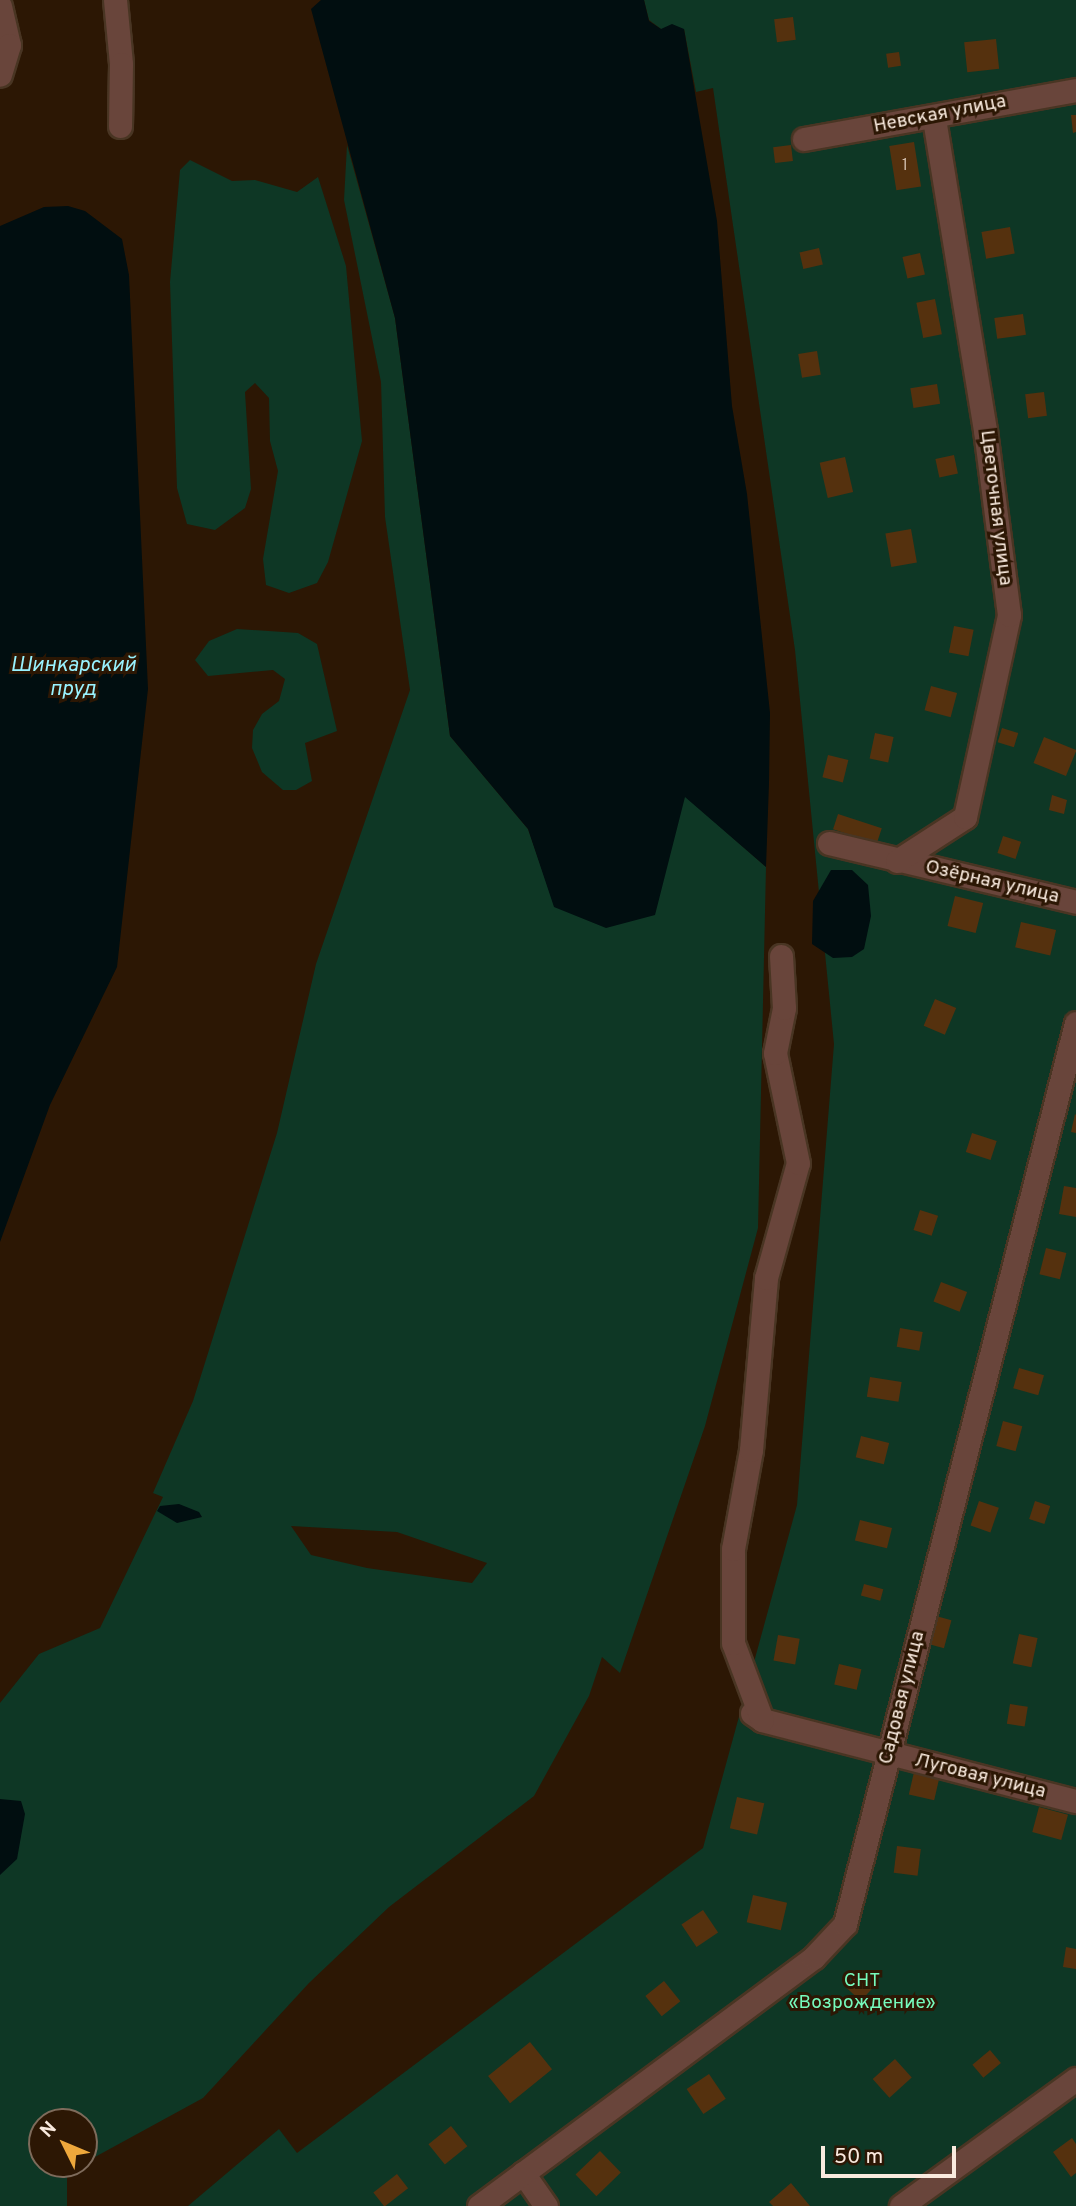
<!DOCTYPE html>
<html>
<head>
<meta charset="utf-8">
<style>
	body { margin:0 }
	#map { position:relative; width:1076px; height:2206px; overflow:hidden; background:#2c1704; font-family:Overpass,sans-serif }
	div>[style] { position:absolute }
	.green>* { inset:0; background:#0e3725 }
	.water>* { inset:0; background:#010e10 }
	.building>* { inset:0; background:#55310e; transform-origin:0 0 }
	.roads { filter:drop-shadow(2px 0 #493523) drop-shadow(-2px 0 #493523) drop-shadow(0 2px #493523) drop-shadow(0 -2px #493523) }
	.minor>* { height:23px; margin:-11.5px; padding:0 11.5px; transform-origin:11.5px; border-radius:11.5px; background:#69453b }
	span { translate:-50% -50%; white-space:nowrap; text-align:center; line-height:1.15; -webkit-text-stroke:6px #2c1704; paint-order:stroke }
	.number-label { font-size:16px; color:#d0bcaa }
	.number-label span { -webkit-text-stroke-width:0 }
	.street-label { font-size:19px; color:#f9eade }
	.park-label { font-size:19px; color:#76fabd }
	.water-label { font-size:21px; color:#99f3ff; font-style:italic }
	.north { position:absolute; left:28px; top:2108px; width:70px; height:70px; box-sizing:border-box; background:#2c1704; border:2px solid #7e6b5b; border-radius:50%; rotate:313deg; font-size:19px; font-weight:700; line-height:28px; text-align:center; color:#f9eade }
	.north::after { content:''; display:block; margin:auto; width:24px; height:32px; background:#eea83c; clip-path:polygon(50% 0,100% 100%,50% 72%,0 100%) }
	.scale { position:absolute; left:821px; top:2146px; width:135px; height:32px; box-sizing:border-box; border:4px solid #f9eade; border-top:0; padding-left:9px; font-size:21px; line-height:24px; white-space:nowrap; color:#f9eade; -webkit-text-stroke:5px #2c1704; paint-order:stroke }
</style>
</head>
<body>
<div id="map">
	<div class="green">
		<i style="clip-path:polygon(644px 0,1076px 0,1076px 2206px,188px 2206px,279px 2129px,297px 2153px,703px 1848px,797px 1505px,834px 1044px,795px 650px,713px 88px,696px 92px,684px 29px,661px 29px,649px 20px)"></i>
		<i style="clip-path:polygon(evenodd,347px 145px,395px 318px,450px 736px,528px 829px,555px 907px,685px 796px,766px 867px,758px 1228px,705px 1426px,620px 1673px,602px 1657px,589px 1696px,534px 1796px,389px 1907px,309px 1983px,203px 2098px,84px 2163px,84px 2122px,42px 2122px,42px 2164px,82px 2164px,67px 2174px,67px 2206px,0 2206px,0 1703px,39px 1654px,100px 1628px,163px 1497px,153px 1493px,193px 1401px,277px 1133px,316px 964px,410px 690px,385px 517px,381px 382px,344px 200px,347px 145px,291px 1526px,397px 1532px,487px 1563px,472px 1583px,367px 1568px,311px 1555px,291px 1526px)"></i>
		<i style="clip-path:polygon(190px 160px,232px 181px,255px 180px,297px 192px,318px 177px,346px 266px,362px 441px,328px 562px,317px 583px,289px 593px,266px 585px,263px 559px,278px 471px,270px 441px,269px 398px,255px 383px,245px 392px,251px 489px,245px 508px,215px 530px,187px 524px,177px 488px,170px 282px,180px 170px)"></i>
		<i style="clip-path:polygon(237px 629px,298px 633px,317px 644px,337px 731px,305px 743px,312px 781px,296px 790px,283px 790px,262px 772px,252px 748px,253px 730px,262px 714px,279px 701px,285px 679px,273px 670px,208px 676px,195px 660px,209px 641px)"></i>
	</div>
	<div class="water">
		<i style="clip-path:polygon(321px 0,644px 0,649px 21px,661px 29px,672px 24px,684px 29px,717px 221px,732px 406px,747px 494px,770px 713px,769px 783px,766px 867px,685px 797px,655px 915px,606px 928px,554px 907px,528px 829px,450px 736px,395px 318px,311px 9px)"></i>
		<i style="clip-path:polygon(68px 206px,85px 211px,122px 239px,129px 275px,148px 689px,117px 967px,50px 1105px,0 1242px,0 226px,44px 207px)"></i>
		<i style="clip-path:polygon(831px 870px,852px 870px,868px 885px,871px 916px,864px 949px,852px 957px,833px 958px,812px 944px,813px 901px)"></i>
		<i style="clip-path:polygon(179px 1504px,199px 1512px,202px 1517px,177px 1523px,157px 1511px,160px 1506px)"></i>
		<i style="clip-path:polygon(0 1799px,21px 1801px,25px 1814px,17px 1859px,0 1875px)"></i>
	</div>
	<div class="building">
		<i style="left:793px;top:17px;width:23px;height:19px;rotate:83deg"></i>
		<i style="left:996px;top:39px;width:30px;height:32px;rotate:84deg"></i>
		<i style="left:899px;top:52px;width:14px;height:13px;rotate:82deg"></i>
		<i style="clip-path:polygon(1071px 115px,1076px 115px,1076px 132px,1073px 133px)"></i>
		<i style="left:914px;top:142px;width:45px;height:25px;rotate:81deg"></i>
		<i style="left:791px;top:145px;width:16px;height:18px;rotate:83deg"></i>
		<i style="left:1010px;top:227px;width:27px;height:29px;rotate:80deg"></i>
		<i style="left:819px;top:248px;width:17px;height:20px;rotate:77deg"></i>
		<i style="left:920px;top:253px;width:22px;height:18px;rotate:77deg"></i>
		<i style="left:935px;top:299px;width:36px;height:19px;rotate:79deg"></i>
		<i style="left:1023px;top:314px;width:21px;height:29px;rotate:82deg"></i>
		<i style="left:817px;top:351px;width:24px;height:19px;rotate:81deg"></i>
		<i style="left:937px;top:384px;width:20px;height:27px;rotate:81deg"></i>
		<i style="left:1044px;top:392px;width:24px;height:19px;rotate:83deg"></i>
		<i style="left:954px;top:455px;width:19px;height:19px;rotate:78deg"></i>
		<i style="left:845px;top:457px;width:36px;height:26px;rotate:77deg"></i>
		<i style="left:911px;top:529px;width:34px;height:26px;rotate:80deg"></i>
		<i style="left:954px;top:626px;width:20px;height:27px;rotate:11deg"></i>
		<i style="left:931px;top:686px;width:27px;height:25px;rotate:15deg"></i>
		<i style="left:1002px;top:728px;width:17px;height:15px;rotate:17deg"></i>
		<i style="left:875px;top:733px;width:19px;height:26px;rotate:12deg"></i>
		<i style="left:1044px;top:737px;width:35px;height:28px;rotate:22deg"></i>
		<i style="left:828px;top:755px;width:21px;height:23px;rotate:14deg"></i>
		<i style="clip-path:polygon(1052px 795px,1067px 800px,1064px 814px,1049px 810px)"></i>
		<i style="left:838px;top:814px;width:46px;height:16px;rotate:18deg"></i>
		<i style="left:1003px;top:836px;width:19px;height:18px;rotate:18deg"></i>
		<i style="left:955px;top:896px;width:29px;height:31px;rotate:14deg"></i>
		<i style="left:1021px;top:922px;width:36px;height:26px;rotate:13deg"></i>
		<i style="left:935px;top:999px;width:23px;height:29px;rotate:23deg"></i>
		<i style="clip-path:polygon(1075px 1114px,1076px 1115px,1076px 1133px,1071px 1132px)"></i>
		<i style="left:972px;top:1133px;width:26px;height:20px;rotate:18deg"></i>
		<i style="clip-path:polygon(1064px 1186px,1076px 1188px,1076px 1217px,1059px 1214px)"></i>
		<i style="left:920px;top:1210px;width:19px;height:21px;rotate:18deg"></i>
		<i style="left:1046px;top:1248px;width:21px;height:27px;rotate:14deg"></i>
		<i style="left:941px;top:1282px;width:28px;height:21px;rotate:21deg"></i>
		<i style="left:900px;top:1328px;width:23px;height:19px;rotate:10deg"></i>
		<i style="left:1019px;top:1368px;width:26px;height:21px;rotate:16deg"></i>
		<i style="left:870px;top:1377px;width:32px;height:20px;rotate:9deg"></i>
		<i style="left:1003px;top:1421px;width:20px;height:26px;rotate:15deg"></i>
		<i style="left:861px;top:1436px;width:29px;height:22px;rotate:14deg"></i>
		<i style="left:979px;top:1501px;width:21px;height:26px;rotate:19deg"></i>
		<i style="left:1035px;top:1501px;width:16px;height:19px;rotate:18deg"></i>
		<i style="left:860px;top:1520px;width:33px;height:21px;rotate:14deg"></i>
		<i style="left:864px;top:1584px;width:20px;height:12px;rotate:15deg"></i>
		<i style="left:936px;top:1616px;width:16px;height:29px;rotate:15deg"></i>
		<i style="left:1019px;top:1634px;width:19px;height:30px;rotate:12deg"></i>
		<i style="left:778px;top:1635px;width:22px;height:26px;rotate:10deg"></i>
		<i style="left:839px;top:1664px;width:23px;height:21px;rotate:13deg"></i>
		<i style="left:1010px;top:1704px;width:18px;height:20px;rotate:9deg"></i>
		<i style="left:914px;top:1772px;width:26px;height:23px;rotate:13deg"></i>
		<i style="left:737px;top:1797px;width:28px;height:32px;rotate:13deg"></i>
		<i style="left:1039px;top:1807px;width:30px;height:26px;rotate:15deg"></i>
		<i style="left:897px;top:1846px;width:24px;height:27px;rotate:7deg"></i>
		<i style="left:753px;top:1895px;width:35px;height:28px;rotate:13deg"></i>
		<i style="left:703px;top:1910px;width:27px;height:26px;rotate:56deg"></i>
		<i style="clip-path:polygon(1066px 1947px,1076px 1949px,1076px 1969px,1063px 1967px)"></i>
		<i style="left:859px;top:1972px;width:21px;height:20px;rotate:43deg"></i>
		<i style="left:664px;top:1981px;width:26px;height:24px;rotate:51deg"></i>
		<i style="left:530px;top:2042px;width:35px;height:54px;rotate:51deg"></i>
		<i style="left:990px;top:2050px;width:17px;height:23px;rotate:50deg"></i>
		<i style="left:895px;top:2059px;width:25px;height:30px;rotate:48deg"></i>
		<i style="left:709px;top:2074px;width:30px;height:27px;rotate:56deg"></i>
		<i style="left:451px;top:2126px;width:26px;height:29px;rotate:51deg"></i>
		<i style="clip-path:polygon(1072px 2138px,1076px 2144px,1076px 2173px,1071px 2177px,1053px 2152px)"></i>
		<i style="left:600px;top:2151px;width:30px;height:34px;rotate:46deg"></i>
		<i style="left:397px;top:2174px;width:18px;height:30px;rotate:52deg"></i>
		<i style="clip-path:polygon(791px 2183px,810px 2206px,773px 2206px,769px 2202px)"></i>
	</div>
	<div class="roads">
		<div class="minor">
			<i style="left:115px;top:0;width:64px;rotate:84.6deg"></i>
			<i style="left:121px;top:64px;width:62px;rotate:90.9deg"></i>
			<i style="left:0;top:6px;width:40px;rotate:77deg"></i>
			<i style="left:9px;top:45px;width:31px;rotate:107deg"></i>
			<i style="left:804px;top:139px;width:276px;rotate:-10.2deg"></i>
			<i style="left:829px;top:843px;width:254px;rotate:13.4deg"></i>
			<i style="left:897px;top:861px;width:81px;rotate:-32.9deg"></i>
			<i style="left:965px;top:817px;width:207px;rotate:-77.7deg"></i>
			<i style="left:1009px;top:615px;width:187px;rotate:-97.4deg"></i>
			<i style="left:985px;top:430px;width:317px;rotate:-99.3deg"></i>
			<i style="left:752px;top:1713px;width:12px;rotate:35deg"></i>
			<i style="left:762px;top:1720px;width:324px;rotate:14.5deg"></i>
			<i style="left:762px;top:1720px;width:82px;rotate:-110.6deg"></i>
			<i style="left:733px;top:1643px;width:94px;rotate:-90deg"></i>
			<i style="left:733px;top:1549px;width:101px;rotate:-79.7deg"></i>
			<i style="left:751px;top:1450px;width:173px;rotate:-85deg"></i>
			<i style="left:766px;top:1278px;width:119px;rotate:-74.5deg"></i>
			<i style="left:798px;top:1163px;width:112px;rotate:-101.8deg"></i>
			<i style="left:775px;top:1053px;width:46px;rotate:-78.7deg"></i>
			<i style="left:784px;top:1008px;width:52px;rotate:-93.3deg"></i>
			<i style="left:523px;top:2173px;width:40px;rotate:55.1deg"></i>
			<i style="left:479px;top:2206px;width:417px;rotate:-36.6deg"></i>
			<i style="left:814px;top:1957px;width:45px;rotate:-46.8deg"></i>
			<i style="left:845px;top:1924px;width:930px;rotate:-75.62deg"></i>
			<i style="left:901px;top:2206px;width:216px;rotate:-36deg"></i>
		</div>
	</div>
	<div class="number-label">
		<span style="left:905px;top:166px">1</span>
	</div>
	<div class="street-label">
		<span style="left:940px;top:115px;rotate:-11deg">Невская улица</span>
		<span style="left:995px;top:508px;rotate:83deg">Цветочная улица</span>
		<span style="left:992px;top:883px;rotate:13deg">Озёрная улица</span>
		<span style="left:903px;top:1698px;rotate:-76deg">Садовая улица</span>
		<span style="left:980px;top:1777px;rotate:14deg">Луговая улица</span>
	</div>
	<div class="park-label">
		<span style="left:862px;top:1993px">СНТ<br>«Возрождение»</span>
	</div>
	<div class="water-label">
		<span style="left:73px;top:678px">Шинкарский<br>пруд</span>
	</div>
	<div class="north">N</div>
	<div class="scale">50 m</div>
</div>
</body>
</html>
